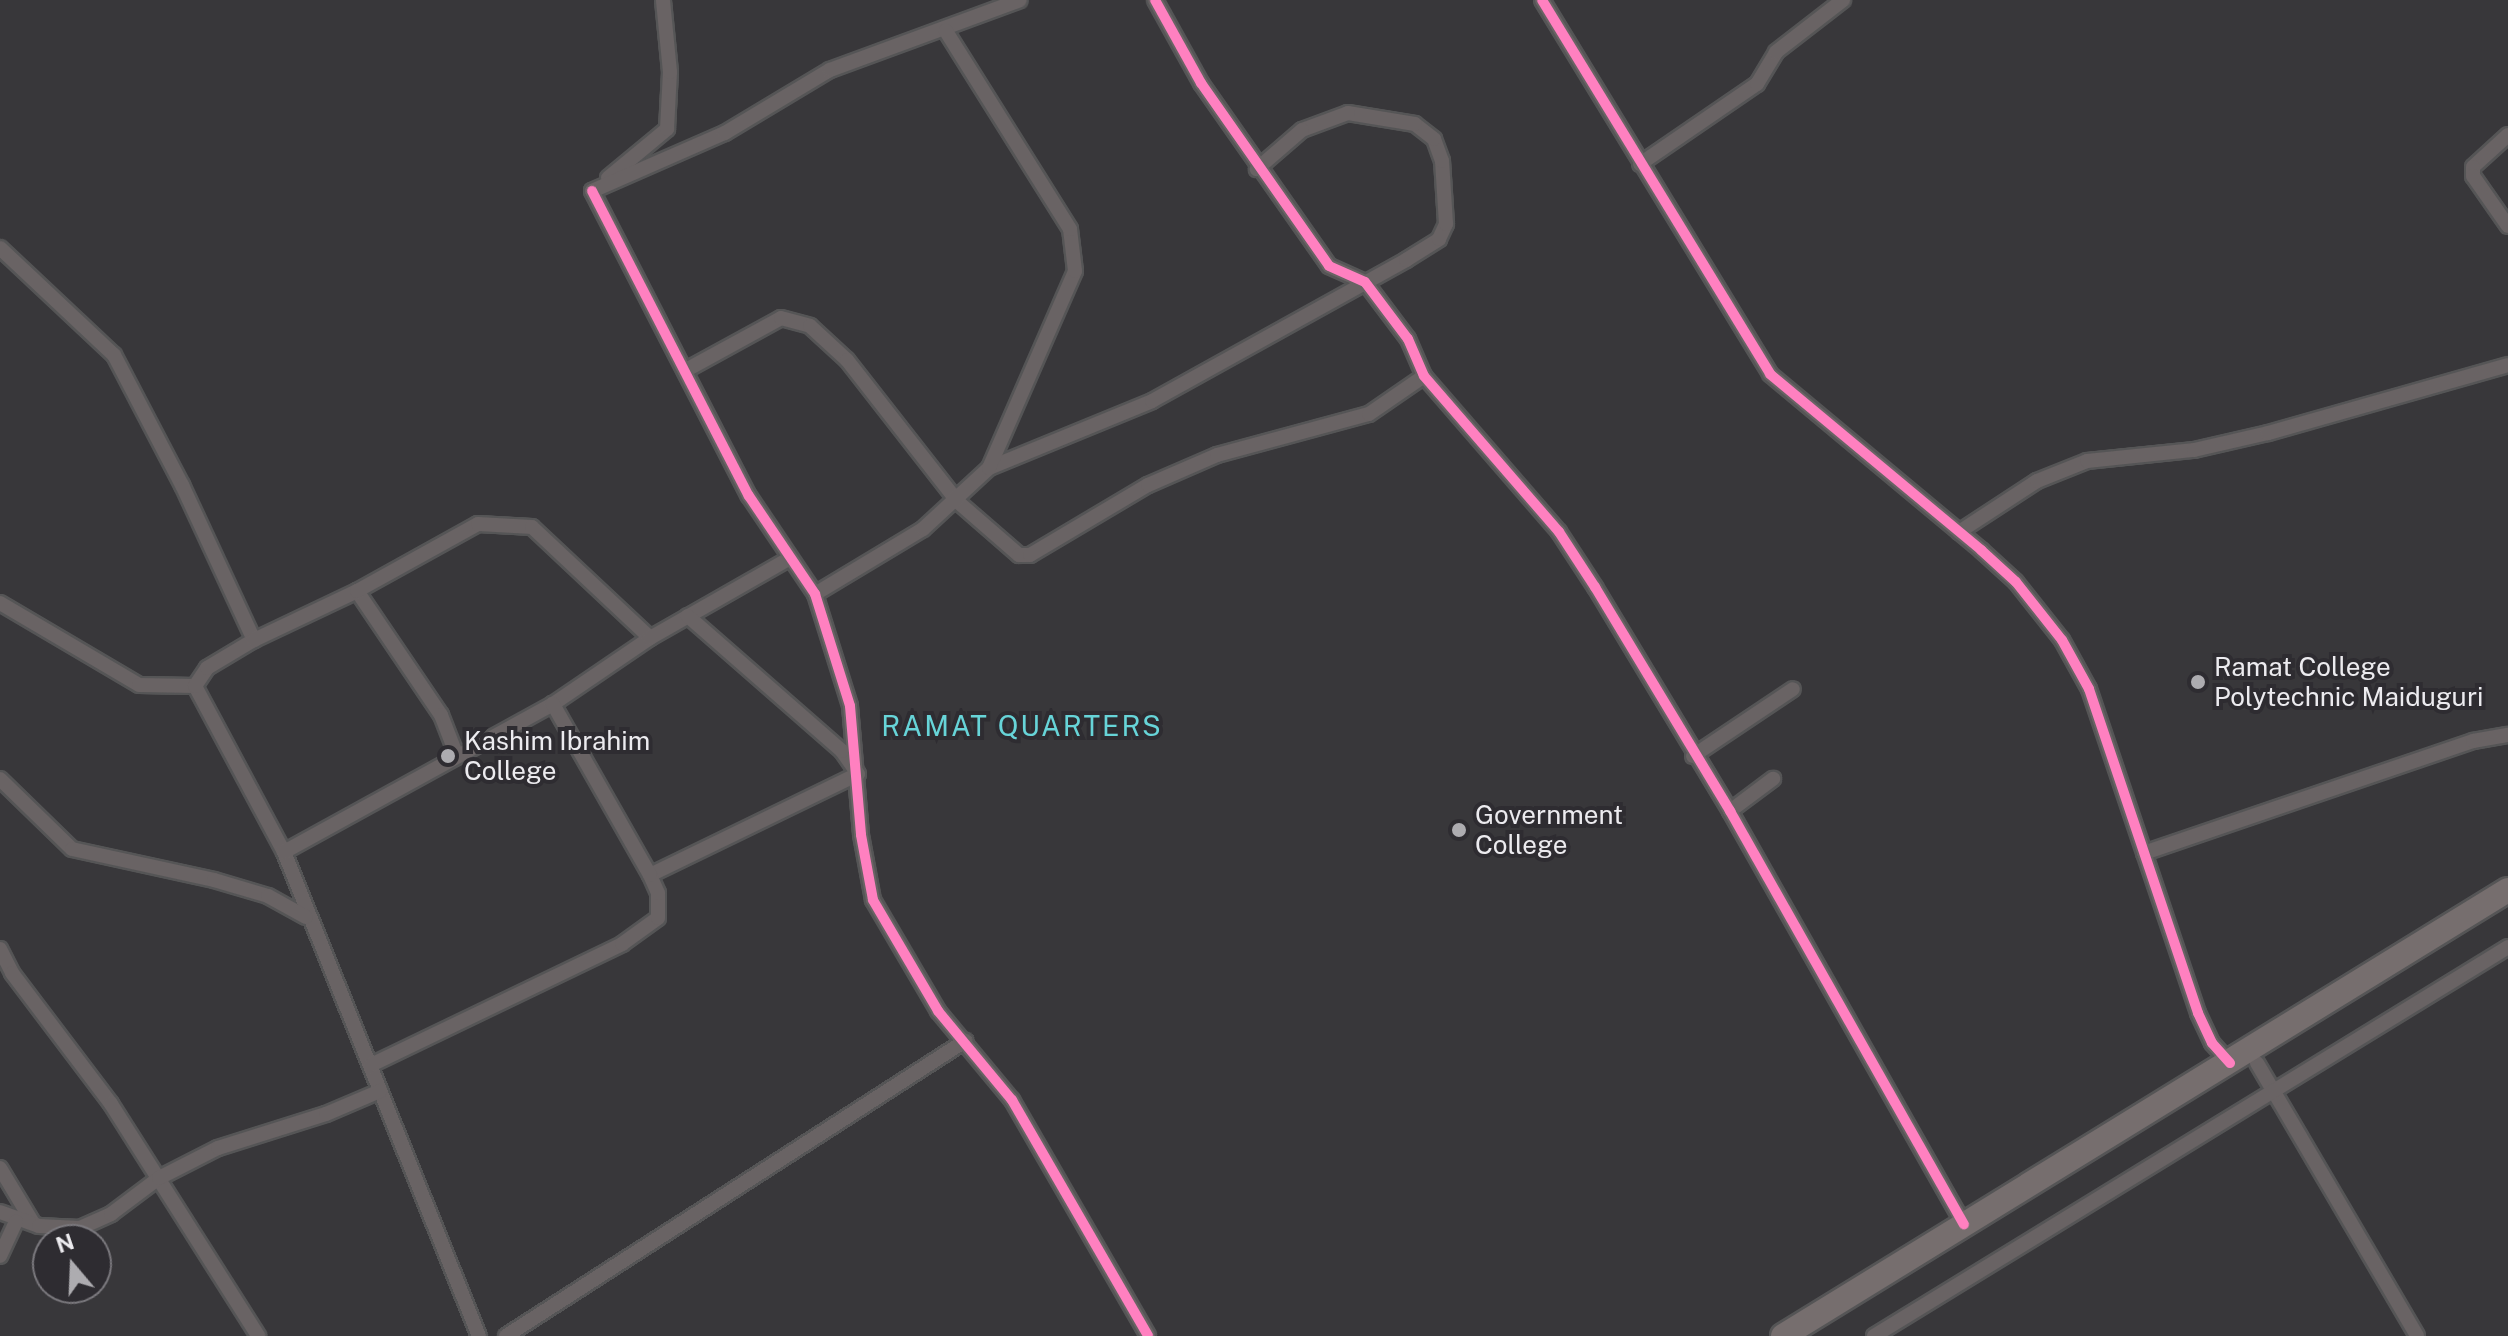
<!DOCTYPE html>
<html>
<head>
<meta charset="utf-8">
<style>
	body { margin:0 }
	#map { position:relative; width:2508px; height:1336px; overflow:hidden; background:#38373a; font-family:"Public Sans",sans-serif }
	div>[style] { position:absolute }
	.roads { filter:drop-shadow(2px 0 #555556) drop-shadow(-2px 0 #555556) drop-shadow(0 2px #555556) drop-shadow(0 -2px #555556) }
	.minor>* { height:14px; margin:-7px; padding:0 7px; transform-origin:7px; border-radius:7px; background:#696364 }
	.trunk>* { height:24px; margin:-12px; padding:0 12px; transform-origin:12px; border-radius:12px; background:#766e6e }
	.cycleway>* { height:10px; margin:-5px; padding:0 5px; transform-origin:5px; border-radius:5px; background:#ff80c0 }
	.dots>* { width:22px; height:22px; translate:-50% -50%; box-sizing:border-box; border:4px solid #2e2c31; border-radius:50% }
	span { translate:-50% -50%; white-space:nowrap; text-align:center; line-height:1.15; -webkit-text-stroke:8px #2e2c31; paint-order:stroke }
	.poi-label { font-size:26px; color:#ecebef }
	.left { translate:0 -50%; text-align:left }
	.neighbourhood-label { font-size:28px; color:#67d4d8; letter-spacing:2px }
	.north { position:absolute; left:32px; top:1224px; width:80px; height:80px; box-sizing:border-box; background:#2e2c31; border:2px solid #7a787d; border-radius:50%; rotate:341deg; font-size:22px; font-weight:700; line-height:32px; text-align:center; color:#ecebef }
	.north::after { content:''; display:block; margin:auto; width:28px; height:36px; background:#adacb0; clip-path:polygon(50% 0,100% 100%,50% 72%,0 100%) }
</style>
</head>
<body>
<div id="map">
	<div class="roads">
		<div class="minor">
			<i style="left:1155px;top:0;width:95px;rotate:61deg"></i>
			<i style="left:1201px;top:83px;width:223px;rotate:55deg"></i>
			<i style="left:1329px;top:266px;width:39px;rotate:24deg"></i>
			<i style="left:1365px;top:282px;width:71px;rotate:53deg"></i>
			<i style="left:1408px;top:339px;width:40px;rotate:66.6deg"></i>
			<i style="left:1424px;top:376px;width:206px;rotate:49.1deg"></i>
			<i style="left:1559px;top:532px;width:66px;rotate:56.8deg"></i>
			<i style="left:1595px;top:587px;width:262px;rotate:58.9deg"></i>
			<i style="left:1730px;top:811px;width:475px;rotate:60.5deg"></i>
			<i style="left:1542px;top:0;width:438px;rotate:58.6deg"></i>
			<i style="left:1770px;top:374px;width:275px;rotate:39.8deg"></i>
			<i style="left:1981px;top:550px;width:47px;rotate:42.4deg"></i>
			<i style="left:2016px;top:582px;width:74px;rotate:51.6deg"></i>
			<i style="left:2062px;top:640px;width:56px;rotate:61.1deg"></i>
			<i style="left:2089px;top:689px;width:342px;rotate:71.4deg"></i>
			<i style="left:2198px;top:1013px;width:33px;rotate:65deg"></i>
			<i style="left:2212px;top:1043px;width:27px;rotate:48deg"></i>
			<i style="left:2508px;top:135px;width:47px;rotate:137.6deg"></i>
			<i style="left:2473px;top:167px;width:9px;rotate:90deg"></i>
			<i style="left:2473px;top:176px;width:61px;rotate:55deg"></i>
			<i style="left:1640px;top:164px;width:142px;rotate:-34.4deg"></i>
			<i style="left:1757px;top:84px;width:37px;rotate:-59deg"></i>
			<i style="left:1776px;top:52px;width:85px;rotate:-37.8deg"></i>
			<i style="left:608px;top:178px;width:77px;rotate:-39.7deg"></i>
			<i style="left:667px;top:129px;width:57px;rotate:-87deg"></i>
			<i style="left:670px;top:72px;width:72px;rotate:-95.6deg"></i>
			<i style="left:592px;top:191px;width:343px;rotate:62.8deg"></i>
			<i style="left:749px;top:496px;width:118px;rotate:56deg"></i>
			<i style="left:815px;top:594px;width:117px;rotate:72.6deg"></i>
			<i style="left:850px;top:706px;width:129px;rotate:85.1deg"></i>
			<i style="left:861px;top:835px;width:66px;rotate:79.5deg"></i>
			<i style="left:873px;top:900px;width:129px;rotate:59.6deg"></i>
			<i style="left:938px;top:1011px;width:116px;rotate:50.3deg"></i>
			<i style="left:1012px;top:1100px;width:272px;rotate:60deg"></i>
			<i style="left:592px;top:191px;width:145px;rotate:-23.6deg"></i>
			<i style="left:725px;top:133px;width:122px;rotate:-31deg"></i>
			<i style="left:830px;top:70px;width:202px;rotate:-20.2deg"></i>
			<i style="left:0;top:248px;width:156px;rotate:43.2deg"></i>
			<i style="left:114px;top:355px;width:147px;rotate:62.4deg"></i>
			<i style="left:182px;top:485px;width:171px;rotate:65.1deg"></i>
			<i style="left:688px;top:369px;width:106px;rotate:-28.7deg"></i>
			<i style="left:781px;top:318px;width:30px;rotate:15deg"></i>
			<i style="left:810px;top:326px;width:50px;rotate:42.6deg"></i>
			<i style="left:847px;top:360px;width:180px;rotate:52deg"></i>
			<i style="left:958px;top:502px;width:81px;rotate:41deg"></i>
			<i style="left:1019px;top:555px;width:11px"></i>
			<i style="left:1030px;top:555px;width:137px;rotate:-30.7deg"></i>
			<i style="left:1148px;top:485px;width:75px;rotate:-23.5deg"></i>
			<i style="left:1217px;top:455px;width:157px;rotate:-15.1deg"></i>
			<i style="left:1369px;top:414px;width:67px;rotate:-34.6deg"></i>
			<i style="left:989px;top:468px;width:176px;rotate:-22.3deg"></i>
			<i style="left:1152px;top:401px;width:291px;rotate:-29deg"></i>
			<i style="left:1406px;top:260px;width:39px;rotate:-32deg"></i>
			<i style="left:1439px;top:239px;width:17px;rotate:-65deg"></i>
			<i style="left:1446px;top:224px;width:63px;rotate:-93.6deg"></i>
			<i style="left:1442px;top:161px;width:23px;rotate:-110deg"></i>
			<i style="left:1434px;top:139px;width:24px;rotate:-142deg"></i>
			<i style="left:1415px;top:124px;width:68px;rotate:-170.7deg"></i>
			<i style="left:1348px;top:113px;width:49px;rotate:159.7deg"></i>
			<i style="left:1302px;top:130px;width:60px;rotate:139.1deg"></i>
			<i style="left:1959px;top:532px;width:93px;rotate:-33.2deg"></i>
			<i style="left:2037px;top:481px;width:54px;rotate:-21.8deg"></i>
			<i style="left:2087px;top:461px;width:108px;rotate:-5.9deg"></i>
			<i style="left:2194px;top:450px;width:76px;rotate:-12.9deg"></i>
			<i style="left:2268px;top:433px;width:249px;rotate:-15.8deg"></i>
			<i style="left:357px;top:591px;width:150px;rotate:55.9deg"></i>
			<i style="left:441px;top:715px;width:44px;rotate:68.7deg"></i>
			<i style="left:815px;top:594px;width:126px;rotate:-31deg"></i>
			<i style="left:923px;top:529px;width:90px;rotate:-42.7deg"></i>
			<i style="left:989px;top:468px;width:215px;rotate:-66.4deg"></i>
			<i style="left:1075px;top:271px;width:42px;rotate:-96.8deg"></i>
			<i style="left:1070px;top:229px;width:234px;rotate:-122.1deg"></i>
			<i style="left:0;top:603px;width:161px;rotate:30.5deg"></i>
			<i style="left:139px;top:685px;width:56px;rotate:1deg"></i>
			<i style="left:195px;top:686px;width:188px;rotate:61.8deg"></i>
			<i style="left:284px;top:852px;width:522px;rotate:68.06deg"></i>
			<i style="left:195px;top:686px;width:22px;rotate:-56deg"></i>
			<i style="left:207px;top:668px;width:55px;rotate:-30.8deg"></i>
			<i style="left:254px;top:640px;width:114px;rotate:-25.4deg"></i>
			<i style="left:357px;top:591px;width:138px;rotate:-29deg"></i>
			<i style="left:478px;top:524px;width:54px;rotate:3.2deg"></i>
			<i style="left:532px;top:527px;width:162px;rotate:43.2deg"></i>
			<i style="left:1693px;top:756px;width:120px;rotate:-33.8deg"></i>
			<i style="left:0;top:779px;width:100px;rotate:44.2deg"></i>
			<i style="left:72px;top:849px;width:145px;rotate:12.3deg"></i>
			<i style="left:214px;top:880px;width:56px;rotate:16.5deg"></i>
			<i style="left:268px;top:896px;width:43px;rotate:28.9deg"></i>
			<i style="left:1730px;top:811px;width:54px;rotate:-36.7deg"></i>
			<i style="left:284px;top:852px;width:307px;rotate:-28.8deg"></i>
			<i style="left:553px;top:704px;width:117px;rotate:-34.2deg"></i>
			<i style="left:650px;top:638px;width:161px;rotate:-29.7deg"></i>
			<i style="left:2144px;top:853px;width:348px;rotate:-18.8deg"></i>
			<i style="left:2473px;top:741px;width:36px;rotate:-10deg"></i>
			<i style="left:650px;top:875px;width:231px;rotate:-25.9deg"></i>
			<i style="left:858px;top:774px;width:28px;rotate:-125deg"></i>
			<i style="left:842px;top:751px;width:205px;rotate:-138.8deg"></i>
			<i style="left:0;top:949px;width:27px;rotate:63deg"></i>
			<i style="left:12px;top:973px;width:164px;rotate:52.9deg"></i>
			<i style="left:111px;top:1104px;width:275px;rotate:57.6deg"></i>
			<i style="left:2257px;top:1063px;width:316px;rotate:59.6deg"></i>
			<i style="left:371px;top:1065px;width:279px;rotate:-25.7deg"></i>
			<i style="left:622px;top:944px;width:44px;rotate:-35.8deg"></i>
			<i style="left:658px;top:918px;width:25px;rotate:-90deg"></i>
			<i style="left:658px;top:893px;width:20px;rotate:-114deg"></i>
			<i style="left:650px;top:875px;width:197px;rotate:-119.6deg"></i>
			<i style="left:0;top:1168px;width:64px;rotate:59deg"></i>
			<i style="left:0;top:1212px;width:41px;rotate:19.7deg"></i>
			<i style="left:39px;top:1226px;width:41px;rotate:2.8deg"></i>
			<i style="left:80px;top:1228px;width:34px;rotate:-24deg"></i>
			<i style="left:111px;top:1214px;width:60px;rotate:-36.9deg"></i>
			<i style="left:159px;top:1178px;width:66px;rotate:-27deg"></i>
			<i style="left:218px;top:1148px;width:113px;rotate:-17.5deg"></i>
			<i style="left:326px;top:1114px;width:59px;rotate:-23.1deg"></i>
			<i style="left:0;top:1256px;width:38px;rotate:-65deg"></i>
			<i style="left:506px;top:1336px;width:546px;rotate:-32.73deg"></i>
			<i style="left:1874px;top:1336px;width:744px;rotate:-31.53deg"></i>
		</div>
		<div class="trunk">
			<i style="left:1783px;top:1336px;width:851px;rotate:-31.6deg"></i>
		</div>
	</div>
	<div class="cycleway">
		<i style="left:1155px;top:0;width:95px;rotate:61deg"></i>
		<i style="left:1201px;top:83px;width:223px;rotate:55deg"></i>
		<i style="left:1329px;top:266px;width:39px;rotate:24deg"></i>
		<i style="left:1365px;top:282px;width:71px;rotate:53deg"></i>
		<i style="left:1408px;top:339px;width:40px;rotate:66.6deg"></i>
		<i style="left:1424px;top:376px;width:206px;rotate:49.1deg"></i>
		<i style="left:1559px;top:532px;width:66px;rotate:56.8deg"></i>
		<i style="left:1595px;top:587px;width:262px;rotate:58.9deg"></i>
		<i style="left:1730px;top:811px;width:475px;rotate:60.5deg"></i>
		<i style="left:1542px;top:0;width:438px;rotate:58.6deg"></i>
		<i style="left:1770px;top:374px;width:275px;rotate:39.8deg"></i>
		<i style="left:1981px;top:550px;width:47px;rotate:42.4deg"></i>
		<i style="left:2016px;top:582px;width:74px;rotate:51.6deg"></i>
		<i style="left:2062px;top:640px;width:56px;rotate:61.1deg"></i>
		<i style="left:2089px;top:689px;width:342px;rotate:71.4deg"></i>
		<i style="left:2198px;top:1013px;width:33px;rotate:65deg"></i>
		<i style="left:2212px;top:1043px;width:27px;rotate:48deg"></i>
		<i style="left:592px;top:191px;width:343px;rotate:62.8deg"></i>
		<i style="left:749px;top:496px;width:118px;rotate:56deg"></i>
		<i style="left:815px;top:594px;width:117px;rotate:72.6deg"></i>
		<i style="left:850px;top:706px;width:129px;rotate:85.1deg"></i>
		<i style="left:861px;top:835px;width:66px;rotate:79.5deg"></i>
		<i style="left:873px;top:900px;width:129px;rotate:59.6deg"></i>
		<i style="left:938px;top:1011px;width:116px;rotate:50.3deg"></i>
		<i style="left:1012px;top:1100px;width:272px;rotate:60deg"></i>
	</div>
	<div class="dots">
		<i style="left:2198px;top:682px;background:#adacb0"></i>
		<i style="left:448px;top:756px;background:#adacb0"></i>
		<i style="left:1459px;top:830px;background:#adacb0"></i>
	</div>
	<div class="poi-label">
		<span class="left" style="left:2214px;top:682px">Ramat College<br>Polytechnic Maiduguri</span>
		<span class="left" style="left:464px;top:756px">Kashim Ibrahim<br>College</span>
		<span class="left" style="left:1475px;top:830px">Government<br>College</span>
	</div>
	<div class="neighbourhood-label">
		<span style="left:1022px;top:726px">RAMAT QUARTERS</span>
	</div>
	<div class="north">N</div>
</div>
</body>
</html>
